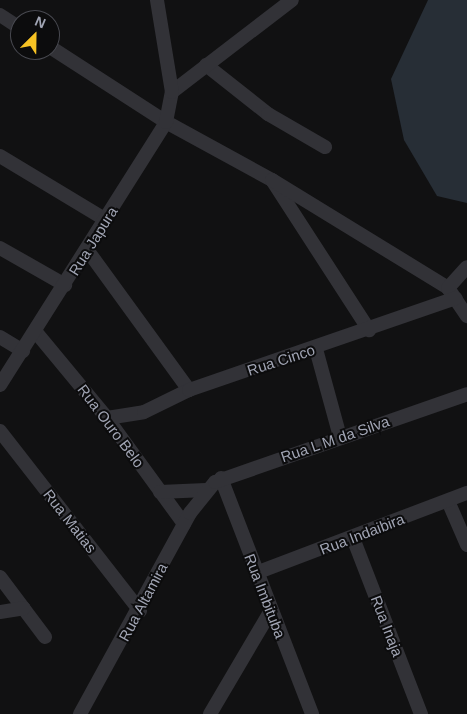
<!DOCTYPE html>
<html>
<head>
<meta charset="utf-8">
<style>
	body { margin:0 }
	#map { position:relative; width:467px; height:714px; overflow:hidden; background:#111112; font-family:Arial,sans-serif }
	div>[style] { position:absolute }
	.water>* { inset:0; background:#272e36 }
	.minor>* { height:14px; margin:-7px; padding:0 7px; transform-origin:7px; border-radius:7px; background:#323237 }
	span { translate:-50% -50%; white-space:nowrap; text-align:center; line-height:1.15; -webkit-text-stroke:4px #0c0c0d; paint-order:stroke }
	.street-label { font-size:15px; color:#a1a5b4 }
	.north { position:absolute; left:10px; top:10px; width:50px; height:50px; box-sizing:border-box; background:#0c0c0d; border:1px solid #484950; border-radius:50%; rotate:23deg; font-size:14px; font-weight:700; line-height:20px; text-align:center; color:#a1a5b4 }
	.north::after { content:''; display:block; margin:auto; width:18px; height:22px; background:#f7c324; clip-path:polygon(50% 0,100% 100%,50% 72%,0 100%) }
</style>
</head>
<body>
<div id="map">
	<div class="water">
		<i style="clip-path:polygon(428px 0,467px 0,467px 203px,437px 196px,404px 140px,391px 79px)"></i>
	</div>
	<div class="minor">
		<i style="left:0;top:15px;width:24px;rotate:33deg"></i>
		<i style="left:50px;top:47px;width:138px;rotate:32.9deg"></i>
		<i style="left:166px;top:122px;width:121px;rotate:28.7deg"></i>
		<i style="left:272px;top:180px;width:179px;rotate:57.1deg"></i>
		<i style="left:206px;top:65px;width:79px;rotate:38.3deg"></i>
		<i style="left:268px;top:114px;width:66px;rotate:30.1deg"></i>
		<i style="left:172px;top:92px;width:151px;rotate:-37.5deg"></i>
		<i style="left:0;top:156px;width:124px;rotate:31.1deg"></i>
		<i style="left:272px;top:180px;width:206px;rotate:31.5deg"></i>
		<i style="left:448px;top:288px;width:34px;rotate:56deg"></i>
		<i style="left:0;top:248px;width:75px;rotate:29.6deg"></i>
		<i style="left:88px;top:251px;width:172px;rotate:54deg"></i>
		<i style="left:448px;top:288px;width:28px;rotate:-48deg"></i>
		<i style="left:35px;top:331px;width:113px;rotate:50.4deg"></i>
		<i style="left:107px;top:418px;width:131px;rotate:54deg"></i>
		<i style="left:0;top:337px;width:27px;rotate:31deg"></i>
		<i style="left:316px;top:349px;width:91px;rotate:74.7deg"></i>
		<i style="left:0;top:385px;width:311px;rotate:-57.7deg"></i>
		<i style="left:166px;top:122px;width:31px;rotate:-79deg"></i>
		<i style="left:172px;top:92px;width:93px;rotate:-99.3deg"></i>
		<i style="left:107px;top:418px;width:37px;rotate:-9deg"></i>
		<i style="left:144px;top:412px;width:50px;rotate:-26.1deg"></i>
		<i style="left:189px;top:390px;width:282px;rotate:-19deg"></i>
		<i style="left:0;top:431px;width:228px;rotate:52.1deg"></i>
		<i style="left:221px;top:478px;width:253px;rotate:68.9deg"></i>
		<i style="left:160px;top:492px;width:46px;rotate:-2.5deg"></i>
		<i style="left:448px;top:501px;width:48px;rotate:66.6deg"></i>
		<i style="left:353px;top:538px;width:189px;rotate:68.9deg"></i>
		<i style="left:256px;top:573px;width:226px;rotate:-20.8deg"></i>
		<i style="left:0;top:577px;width:75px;rotate:53.1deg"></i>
		<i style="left:0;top:612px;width:24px;rotate:-9deg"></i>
		<i style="left:80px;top:714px;width:229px;rotate:-61.3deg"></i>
		<i style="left:190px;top:513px;width:40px;rotate:-51deg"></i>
		<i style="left:215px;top:482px;width:267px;rotate:-19.2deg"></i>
		<i style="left:210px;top:714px;width:118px;rotate:-59.5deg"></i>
	</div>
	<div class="street-label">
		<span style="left:93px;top:241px;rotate:-58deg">Rua Japura</span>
		<span style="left:281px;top:360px;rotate:-18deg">Rua Cinco</span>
		<span style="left:111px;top:426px;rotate:53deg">Rua Ouro Belo</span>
		<span style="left:335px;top:439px;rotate:-19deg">Rua L M da Silva</span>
		<span style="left:70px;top:521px;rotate:52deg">Rua Matias</span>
		<span style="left:362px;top:534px;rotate:-21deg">Rua Indaibira</span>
		<span style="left:265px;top:596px;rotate:69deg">Rua Imbituba</span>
		<span style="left:143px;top:602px;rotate:-62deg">Rua Altamira</span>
		<span style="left:387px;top:626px;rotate:69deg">Rua Inaja</span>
	</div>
	<div class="north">N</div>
</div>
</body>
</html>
